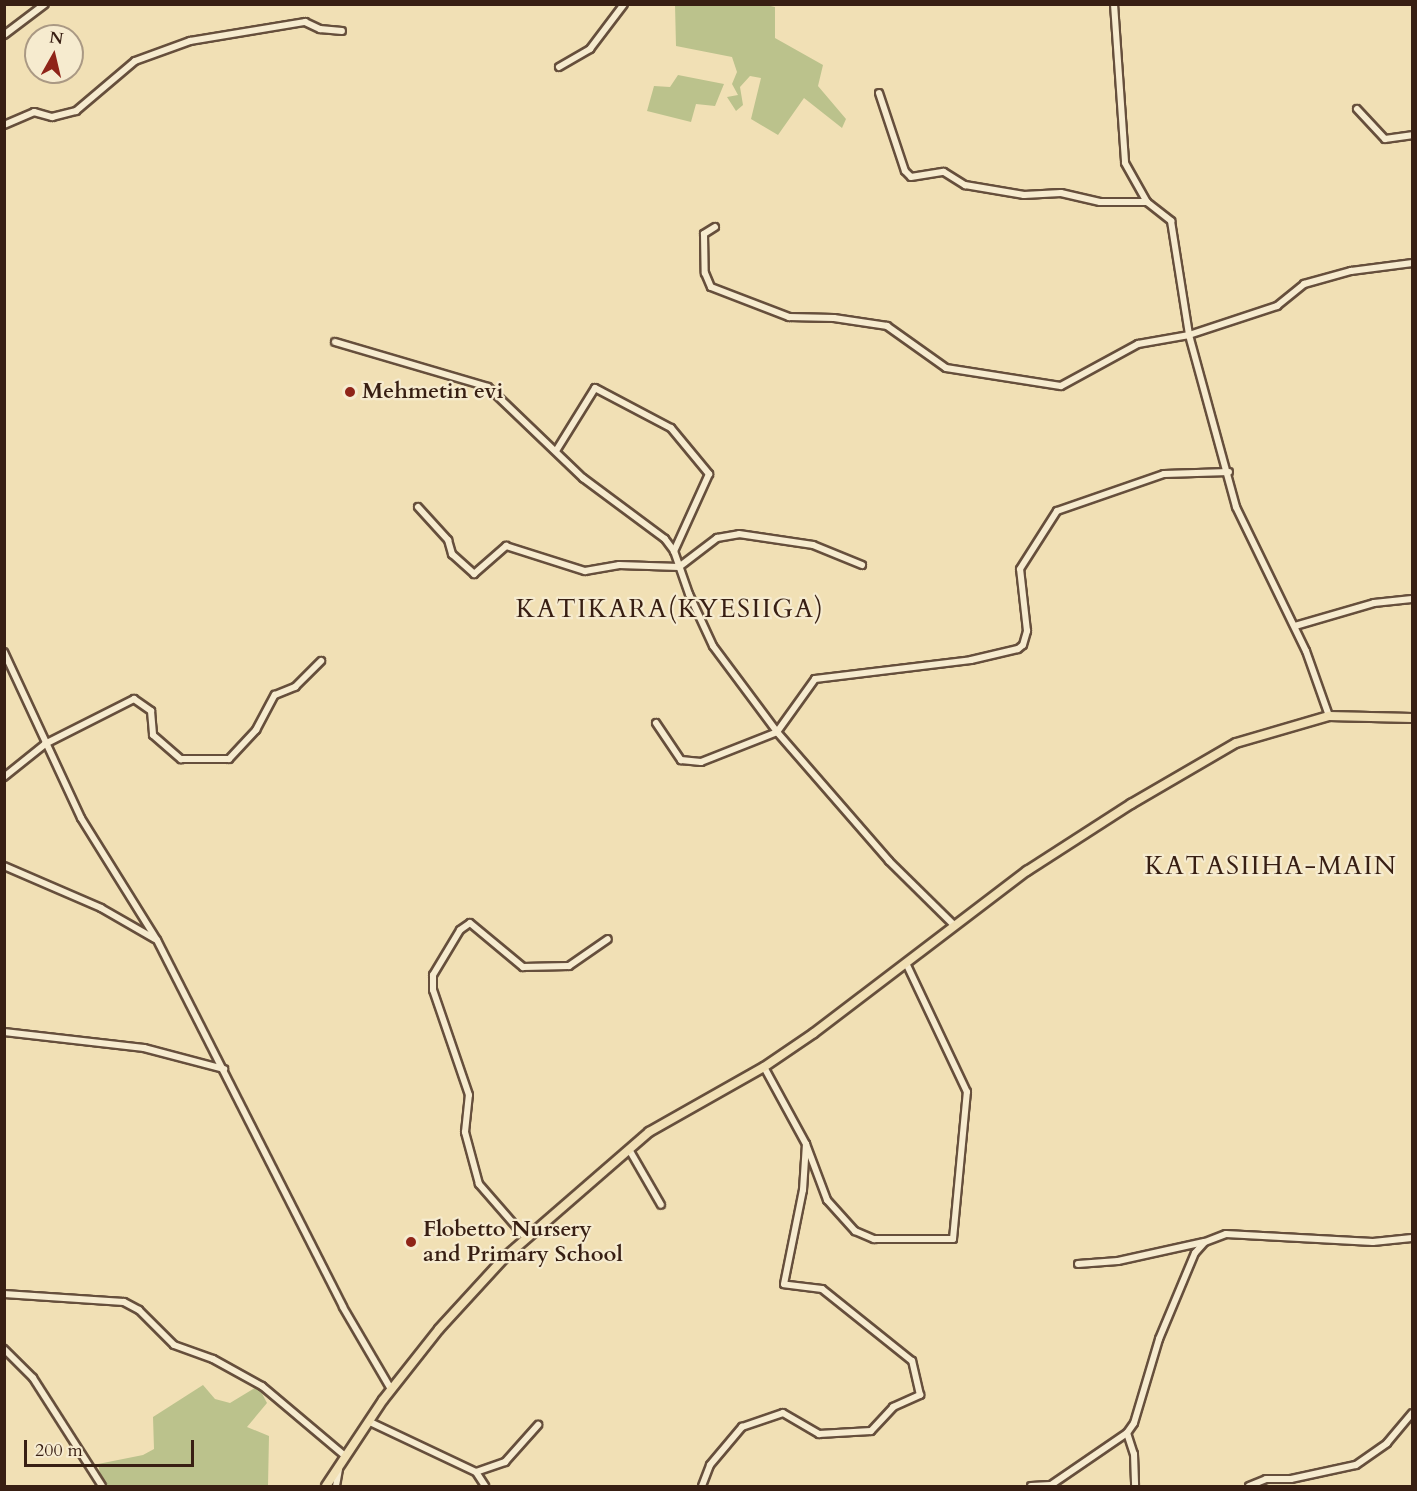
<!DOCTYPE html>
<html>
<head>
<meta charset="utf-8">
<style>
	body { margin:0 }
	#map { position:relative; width:1417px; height:1491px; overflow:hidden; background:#f1e0b5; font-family:Cardo,serif }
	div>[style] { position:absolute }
	.green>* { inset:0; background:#bbc28c }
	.roads { filter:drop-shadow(2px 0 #664f3c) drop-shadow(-2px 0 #664f3c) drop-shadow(0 2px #664f3c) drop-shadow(0 -2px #664f3c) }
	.minor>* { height:6px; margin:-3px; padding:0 3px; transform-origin:3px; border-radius:3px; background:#f6ebcf }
	.major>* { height:8px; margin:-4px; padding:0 4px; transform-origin:4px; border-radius:4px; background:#f1e0b5 }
	.dots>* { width:16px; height:16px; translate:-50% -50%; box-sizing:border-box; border:3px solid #f6ebcf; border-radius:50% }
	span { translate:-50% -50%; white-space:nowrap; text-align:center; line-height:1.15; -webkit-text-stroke:4.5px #f6ebcf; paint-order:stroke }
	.poi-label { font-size:22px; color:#381f13; font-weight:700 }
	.left { translate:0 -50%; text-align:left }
	.quarter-label { font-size:26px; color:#381f13; letter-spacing:1.5px }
	.frame { position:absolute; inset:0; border:6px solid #381f13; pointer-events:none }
	.north { position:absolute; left:24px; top:24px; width:60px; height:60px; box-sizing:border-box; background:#f6ebcf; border:2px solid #aa9984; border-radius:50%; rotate:8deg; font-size:16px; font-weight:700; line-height:24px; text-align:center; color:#381f13 }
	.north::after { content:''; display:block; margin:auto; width:21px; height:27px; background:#8f2418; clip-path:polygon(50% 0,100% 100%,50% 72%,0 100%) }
	.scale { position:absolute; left:24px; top:1440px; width:170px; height:27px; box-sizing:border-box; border:3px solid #381f13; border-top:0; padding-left:8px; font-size:18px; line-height:21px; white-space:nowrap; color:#381f13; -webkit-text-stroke:4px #f6ebcf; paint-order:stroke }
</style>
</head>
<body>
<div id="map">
	<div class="green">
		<i style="clip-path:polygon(762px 4px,775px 7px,775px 38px,823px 65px,818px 86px,846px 119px,842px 128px,804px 98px,778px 135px,751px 119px,761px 78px,750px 76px,740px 87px,743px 105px,736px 111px,727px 97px,738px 95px,732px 84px,737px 72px,732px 57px,676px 46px,675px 5px)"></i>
		<i style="clip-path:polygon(678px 75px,724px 84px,715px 106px,696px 104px,691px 122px,647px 111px,654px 86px,670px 87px)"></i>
		<i style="clip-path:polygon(203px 1385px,215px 1399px,230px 1403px,258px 1386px,267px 1403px,247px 1427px,269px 1436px,268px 1486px,103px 1486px,98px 1464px,143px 1455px,154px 1449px,153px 1417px)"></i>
	</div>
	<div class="roads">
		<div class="minor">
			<i style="left:1114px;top:4px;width:159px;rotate:86deg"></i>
			<i style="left:1125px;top:163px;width:45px;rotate:60.6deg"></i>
			<i style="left:1147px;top:202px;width:31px;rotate:38deg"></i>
			<i style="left:1171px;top:221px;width:115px;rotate:81deg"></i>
			<i style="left:1189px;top:335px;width:178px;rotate:74.7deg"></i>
			<i style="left:1236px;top:507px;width:160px;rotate:64.1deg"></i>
			<i style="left:1306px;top:651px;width:69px;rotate:70.5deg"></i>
			<i style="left:4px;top:35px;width:51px;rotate:-37.1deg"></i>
			<i style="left:559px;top:67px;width:36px;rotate:-30deg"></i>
			<i style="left:590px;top:49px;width:56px;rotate:-52.9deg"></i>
			<i style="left:879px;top:93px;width:82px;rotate:71.6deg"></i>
			<i style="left:905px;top:171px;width:8px;rotate:45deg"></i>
			<i style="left:911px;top:177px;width:33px;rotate:-9deg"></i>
			<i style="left:944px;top:172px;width:25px;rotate:32deg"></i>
			<i style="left:965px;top:185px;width:60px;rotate:9.6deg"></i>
			<i style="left:1024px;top:195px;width:37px;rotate:-3deg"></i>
			<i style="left:1061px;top:193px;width:40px;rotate:13deg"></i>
			<i style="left:1100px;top:202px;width:47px"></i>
			<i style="left:1357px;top:109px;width:41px;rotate:47deg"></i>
			<i style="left:1385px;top:139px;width:27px;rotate:-8deg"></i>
			<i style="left:4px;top:125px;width:33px;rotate:-23deg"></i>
			<i style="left:34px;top:112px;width:19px;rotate:16deg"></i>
			<i style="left:52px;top:117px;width:25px;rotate:-14deg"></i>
			<i style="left:76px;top:111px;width:77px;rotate:-40.3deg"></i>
			<i style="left:135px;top:61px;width:59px;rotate:-20deg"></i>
			<i style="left:190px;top:41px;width:117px;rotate:-9.4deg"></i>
			<i style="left:305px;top:22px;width:17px;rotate:25deg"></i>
			<i style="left:320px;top:29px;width:22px;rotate:5deg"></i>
			<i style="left:715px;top:227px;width:13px;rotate:148deg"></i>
			<i style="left:704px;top:234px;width:39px;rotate:89deg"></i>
			<i style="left:705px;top:273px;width:15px;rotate:67deg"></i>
			<i style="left:711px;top:287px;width:84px;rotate:21deg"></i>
			<i style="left:789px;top:317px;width:45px;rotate:1.3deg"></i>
			<i style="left:834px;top:318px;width:54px;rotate:8.6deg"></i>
			<i style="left:887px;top:326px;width:72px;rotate:35.4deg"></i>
			<i style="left:946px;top:368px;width:116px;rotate:8.9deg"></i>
			<i style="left:1061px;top:386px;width:88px;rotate:-28.6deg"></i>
			<i style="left:1138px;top:344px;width:52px;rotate:-10deg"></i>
			<i style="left:1189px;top:335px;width:93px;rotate:-18.2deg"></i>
			<i style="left:1277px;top:306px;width:35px;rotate:-39deg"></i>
			<i style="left:1304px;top:284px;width:49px;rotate:-15.5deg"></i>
			<i style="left:1351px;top:271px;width:62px;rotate:-7.5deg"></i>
			<i style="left:335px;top:342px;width:159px;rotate:16.4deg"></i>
			<i style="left:488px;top:387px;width:132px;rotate:43.8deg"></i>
			<i style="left:583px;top:478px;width:102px;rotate:36.6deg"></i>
			<i style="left:665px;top:539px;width:15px;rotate:53deg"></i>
			<i style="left:674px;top:551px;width:46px;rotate:70.8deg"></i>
			<i style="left:689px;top:594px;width:57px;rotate:65.2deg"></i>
			<i style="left:713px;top:646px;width:107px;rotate:53.3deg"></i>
			<i style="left:777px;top:732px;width:171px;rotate:49deg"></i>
			<i style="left:889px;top:861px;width:91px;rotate:44.6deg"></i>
			<i style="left:556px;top:451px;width:74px;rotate:-58.2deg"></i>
			<i style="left:595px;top:388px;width:86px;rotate:27.8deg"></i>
			<i style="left:671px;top:428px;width:60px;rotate:50.4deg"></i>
			<i style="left:709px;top:474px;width:85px;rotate:114.4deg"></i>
			<i style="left:418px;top:507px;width:45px;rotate:47.7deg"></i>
			<i style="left:448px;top:540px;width:15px;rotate:74deg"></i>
			<i style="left:452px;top:554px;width:30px;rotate:42deg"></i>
			<i style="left:474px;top:574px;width:43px;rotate:-41.2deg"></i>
			<i style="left:506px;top:546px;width:83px;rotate:17.6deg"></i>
			<i style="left:585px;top:571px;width:35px;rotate:-10deg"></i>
			<i style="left:619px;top:565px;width:60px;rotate:1.9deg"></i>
			<i style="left:679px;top:567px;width:48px;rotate:-37.3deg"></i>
			<i style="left:717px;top:538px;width:22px;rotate:-10deg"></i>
			<i style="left:739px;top:534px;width:75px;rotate:8.5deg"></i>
			<i style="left:813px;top:545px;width:53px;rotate:22.2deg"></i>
			<i style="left:1295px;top:626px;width:82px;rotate:-16.2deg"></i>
			<i style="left:1374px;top:603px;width:38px;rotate:-6deg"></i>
			<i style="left:4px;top:652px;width:183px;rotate:65.1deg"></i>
			<i style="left:81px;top:818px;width:144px;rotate:58.1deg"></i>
			<i style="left:157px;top:940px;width:411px;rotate:63.1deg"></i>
			<i style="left:343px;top:1307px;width:95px;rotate:59.7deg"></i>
			<i style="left:656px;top:723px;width:45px;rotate:56deg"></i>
			<i style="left:681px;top:760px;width:20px;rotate:6deg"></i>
			<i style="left:701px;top:762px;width:82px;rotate:-21.5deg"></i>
			<i style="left:777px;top:732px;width:65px;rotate:-54.4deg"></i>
			<i style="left:815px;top:679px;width:157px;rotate:-6.9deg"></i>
			<i style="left:971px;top:660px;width:48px;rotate:-13.2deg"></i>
			<i style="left:1018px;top:649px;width:6px;rotate:-39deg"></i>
			<i style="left:1023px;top:645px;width:15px;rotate:-74deg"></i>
			<i style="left:1027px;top:631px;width:62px;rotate:-96.4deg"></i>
			<i style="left:1020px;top:569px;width:69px;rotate:-57.5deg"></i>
			<i style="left:1057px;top:511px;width:113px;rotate:-19.1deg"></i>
			<i style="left:1164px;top:474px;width:65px;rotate:-1.8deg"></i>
			<i style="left:4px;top:777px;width:53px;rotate:-38.8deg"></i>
			<i style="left:45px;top:744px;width:100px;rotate:-26.8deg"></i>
			<i style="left:134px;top:699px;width:21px;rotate:35deg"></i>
			<i style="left:151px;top:711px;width:24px;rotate:85deg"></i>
			<i style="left:153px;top:735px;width:37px;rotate:41deg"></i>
			<i style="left:181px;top:759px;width:48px"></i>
			<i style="left:229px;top:759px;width:40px;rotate:-47deg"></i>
			<i style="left:256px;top:730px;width:40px;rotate:-62deg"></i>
			<i style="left:275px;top:695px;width:22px;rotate:-22deg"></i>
			<i style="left:295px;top:687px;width:37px;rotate:-45deg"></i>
			<i style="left:4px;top:866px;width:106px;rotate:23.4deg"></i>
			<i style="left:101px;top:908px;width:62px;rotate:29.9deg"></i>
			<i style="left:4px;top:1032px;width:141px;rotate:6.5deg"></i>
			<i style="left:144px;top:1048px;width:83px;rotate:14.7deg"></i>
			<i style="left:764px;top:1067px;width:88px;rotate:61.4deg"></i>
			<i style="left:806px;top:1144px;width:60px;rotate:69.4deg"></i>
			<i style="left:827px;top:1200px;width:42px;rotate:47.9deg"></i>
			<i style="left:855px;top:1231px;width:21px;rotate:23deg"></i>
			<i style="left:874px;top:1239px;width:79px"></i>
			<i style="left:953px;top:1239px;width:148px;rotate:-84.6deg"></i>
			<i style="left:967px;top:1092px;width:143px;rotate:-115.3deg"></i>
			<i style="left:630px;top:1151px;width:62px;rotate:60.1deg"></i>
			<i style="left:526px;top:1238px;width:72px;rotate:-131deg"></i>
			<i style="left:479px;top:1184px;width:54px;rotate:-105.1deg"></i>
			<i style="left:465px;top:1132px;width:37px;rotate:-84deg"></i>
			<i style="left:469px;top:1095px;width:111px;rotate:-108.9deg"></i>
			<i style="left:433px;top:990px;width:15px;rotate:-90deg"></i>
			<i style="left:433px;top:975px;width:52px;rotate:-59deg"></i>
			<i style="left:460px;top:930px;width:12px;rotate:-35deg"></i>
			<i style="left:470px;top:923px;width:69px;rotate:39.7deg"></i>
			<i style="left:523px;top:967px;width:46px;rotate:-1.2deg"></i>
			<i style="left:569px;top:966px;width:47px;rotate:-34.7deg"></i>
			<i style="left:1078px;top:1264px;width:40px;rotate:-4.3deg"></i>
			<i style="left:1118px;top:1261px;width:88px;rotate:-12.5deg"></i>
			<i style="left:4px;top:1294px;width:120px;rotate:3.8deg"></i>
			<i style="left:124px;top:1302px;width:17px;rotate:28deg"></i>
			<i style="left:139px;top:1310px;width:49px;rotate:45deg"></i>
			<i style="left:174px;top:1345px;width:41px;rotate:19.7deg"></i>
			<i style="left:213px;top:1359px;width:56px;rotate:28.9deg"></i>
			<i style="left:262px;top:1386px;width:109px;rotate:40.1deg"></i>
			<i style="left:4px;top:1349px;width:41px;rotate:45deg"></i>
			<i style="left:33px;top:1378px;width:128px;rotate:57.4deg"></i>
			<i style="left:370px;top:1422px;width:117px;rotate:25.3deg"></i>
			<i style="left:476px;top:1472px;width:31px;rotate:-19deg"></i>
			<i style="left:505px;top:1462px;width:50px;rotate:-48.3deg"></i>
			<i style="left:1127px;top:1433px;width:22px;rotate:72deg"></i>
			<i style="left:1134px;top:1454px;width:32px;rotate:88deg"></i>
			<i style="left:476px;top:1472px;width:17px;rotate:57deg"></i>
			<i style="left:336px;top:1486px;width:17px;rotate:-80deg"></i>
			<i style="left:702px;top:1486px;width:22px;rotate:-69deg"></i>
			<i style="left:710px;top:1465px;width:50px;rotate:-49.9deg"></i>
			<i style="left:742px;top:1427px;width:43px;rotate:-18.9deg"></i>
			<i style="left:783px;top:1413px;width:42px;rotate:30.3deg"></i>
			<i style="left:819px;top:1434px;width:52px;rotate:-3.3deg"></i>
			<i style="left:871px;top:1431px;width:33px;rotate:-47deg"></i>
			<i style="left:893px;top:1407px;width:30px;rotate:-24deg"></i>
			<i style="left:920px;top:1395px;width:35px;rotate:-103deg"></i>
			<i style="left:912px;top:1361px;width:115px;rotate:-141.3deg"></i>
			<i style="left:822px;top:1289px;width:38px;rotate:-173deg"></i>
			<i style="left:784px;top:1284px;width:96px;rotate:-78.6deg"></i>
			<i style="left:803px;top:1190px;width:46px;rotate:-86.3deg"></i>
			<i style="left:1031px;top:1486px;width:20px;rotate:-3deg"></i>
			<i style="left:1051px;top:1485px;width:92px;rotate:-34.4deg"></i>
			<i style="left:1127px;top:1433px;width:12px;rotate:-55deg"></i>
			<i style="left:1134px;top:1423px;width:88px;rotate:-73.4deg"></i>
			<i style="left:1159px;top:1339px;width:93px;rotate:-67.3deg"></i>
			<i style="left:1195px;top:1253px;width:15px;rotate:-48deg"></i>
			<i style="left:1205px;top:1242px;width:22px;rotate:-21deg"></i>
			<i style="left:1226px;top:1234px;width:147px;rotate:3.1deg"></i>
			<i style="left:1373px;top:1242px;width:39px;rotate:-6deg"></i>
			<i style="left:1249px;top:1486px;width:18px;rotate:-22deg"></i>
			<i style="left:1266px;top:1479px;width:25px"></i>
			<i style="left:1291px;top:1479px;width:66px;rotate:-12.2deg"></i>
			<i style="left:1356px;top:1465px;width:38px;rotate:-35deg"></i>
			<i style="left:1387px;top:1443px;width:39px;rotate:-50deg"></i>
		</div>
		<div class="major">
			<i style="left:326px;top:1486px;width:103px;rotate:-56.5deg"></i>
			<i style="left:383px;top:1400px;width:90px;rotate:-51.7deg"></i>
			<i style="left:439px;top:1329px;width:96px;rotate:-47.5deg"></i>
			<i style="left:504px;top:1258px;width:192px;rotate:-41deg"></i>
			<i style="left:649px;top:1132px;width:132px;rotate:-29.5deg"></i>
			<i style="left:764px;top:1067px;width:60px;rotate:-34.2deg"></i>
			<i style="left:814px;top:1033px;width:268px;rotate:-37.3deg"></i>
			<i style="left:1027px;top:871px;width:124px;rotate:-32.8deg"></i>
			<i style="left:1131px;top:804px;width:121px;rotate:-30.2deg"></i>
			<i style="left:1236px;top:743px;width:97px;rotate:-16.2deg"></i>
			<i style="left:1329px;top:716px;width:83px;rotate:1.4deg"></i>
		</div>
	</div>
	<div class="dots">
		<i style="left:350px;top:392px;background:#8f2418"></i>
		<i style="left:411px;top:1242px;background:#8f2418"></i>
	</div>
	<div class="poi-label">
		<span class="left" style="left:362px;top:392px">Mehmetin evi</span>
		<span class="left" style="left:423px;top:1242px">Flobetto Nursery<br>and Primary School</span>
	</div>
	<div class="quarter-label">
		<span style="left:670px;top:609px">KATIKARA(KYESIIGA)</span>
		<span style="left:1271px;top:866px">KATASIIHA-MAIN</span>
	</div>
	<div class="frame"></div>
	<div class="north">N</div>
	<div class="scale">200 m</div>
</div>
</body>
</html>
